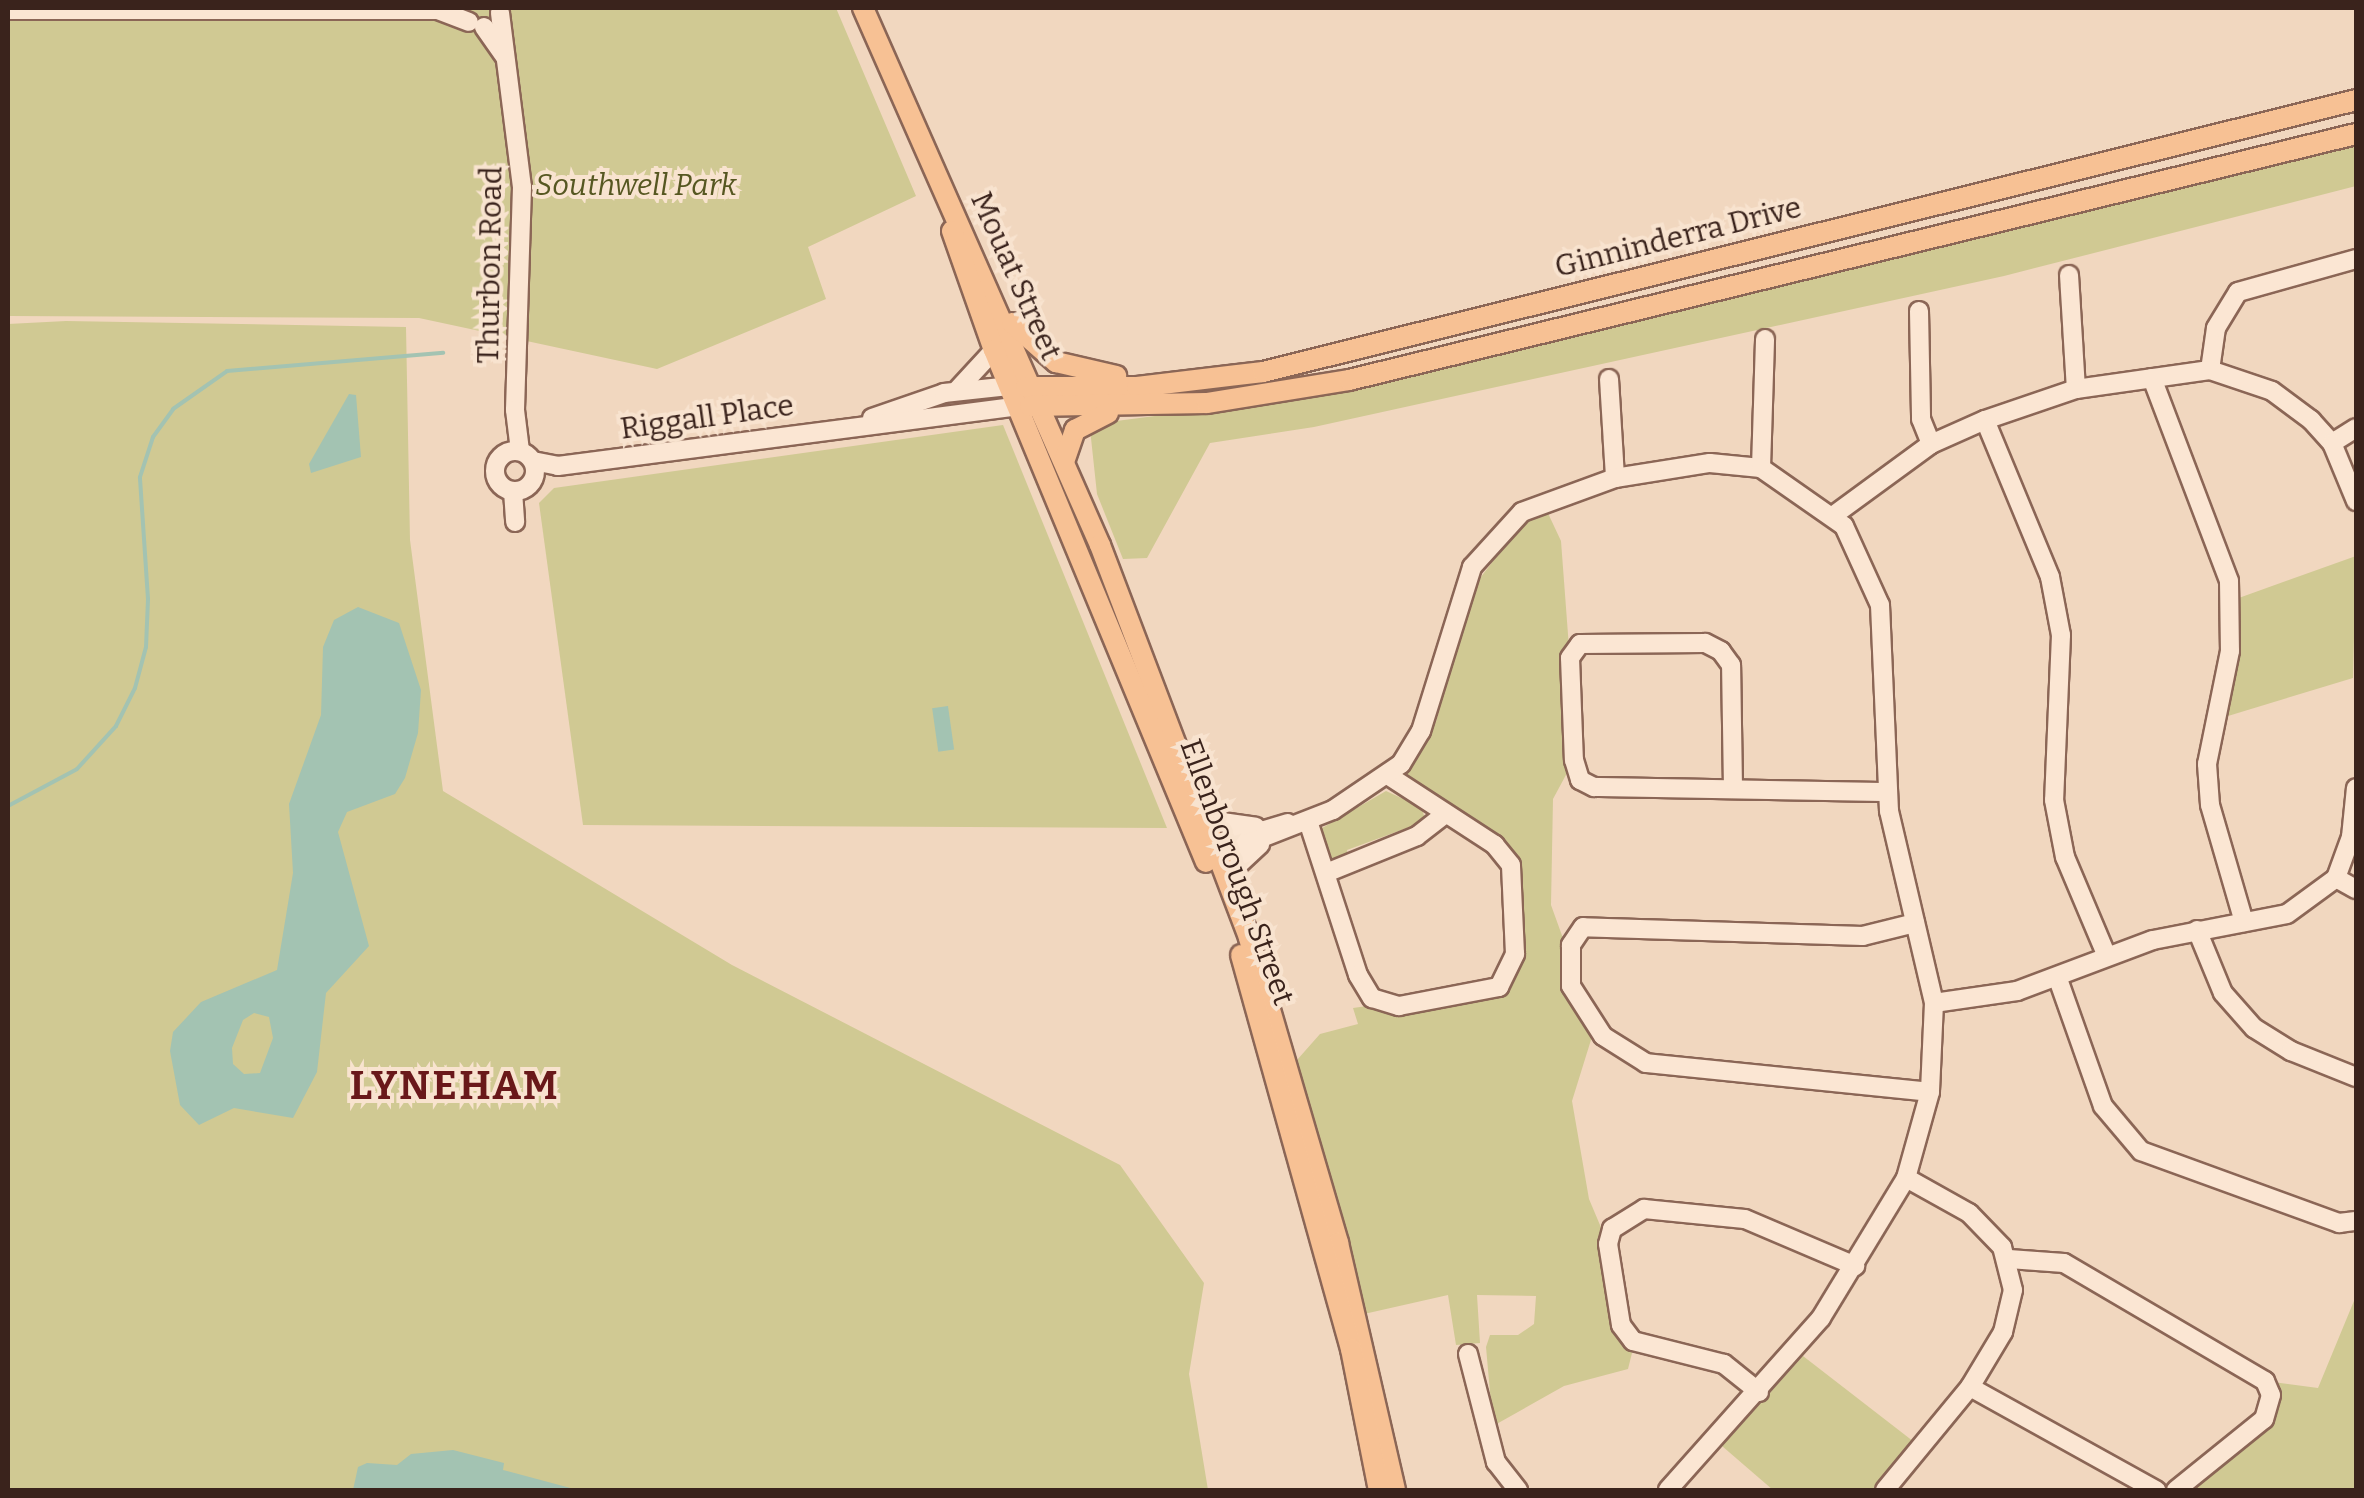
<!DOCTYPE html>
<html>
<head>
<meta charset="utf-8">
<style>
	body { margin:0 }
	#map { position:relative; width:2364px; height:1498px; overflow:hidden; background:#f1d7bf; font-family:Bitter,serif }
	div>[style] { position:absolute }
	.green>* { inset:0; background:#d0c993 }
	.water>* { inset:0; background:#a3c3b2; transform-origin:0 0 }
	.stream>* { height:4px; margin:-2px; padding:0 2px; transform-origin:2px; border-radius:2px; background:#a3c3b2 }
	.roads { filter:drop-shadow(2px 0 #8b6656) drop-shadow(-2px 0 #8b6656) drop-shadow(0 2px #8b6656) drop-shadow(0 -2px #8b6656) }
	.minor>* { height:18px; margin:-9px; padding:0 9px; transform-origin:9px; border-radius:9px; background:#fbe6d3 }
	.minor>.ring { margin:-9px; padding:0; box-sizing:content-box; background:none; border:18px solid #fbe6d3; border-radius:50% }
	.major>* { height:20px; margin:-10px; padding:0 10px; transform-origin:10px; border-radius:10px; background:#f7c194 }
	span { translate:-50% -50%; white-space:nowrap; text-align:center; line-height:1.15; -webkit-text-stroke:8px #f8e3cf; paint-order:stroke }
	.park-label { font-size:30px; color:#565721; font-style:italic }
	.street-label { font-size:30px; color:#3a231c }
	.district-label { font-size:40px; color:#69181a; font-weight:700; letter-spacing:2.5px }
	.frame { position:absolute; inset:0; border:10px solid #3a231c; pointer-events:none }
</style>
</head>
<body>
<div id="map">
	<div class="green">
		<i style="clip-path:polygon(8px 8px,836px 8px,916px 196px,808px 247px,826px 299px,657px 369px,419px 318px,8px 316px)"></i>
		<i style="clip-path:polygon(2356px 144px,2356px 186px,2004px 276px,1314px 427px,1210px 443px,1147px 558px,1123px 559px,1097px 494px,1090px 429px,1101px 423px,1361px 389px)"></i>
		<i style="clip-path:polygon(66px 321px,406px 327px,410px 540px,443px 791px,732px 965px,1120px 1165px,1204px 1283px,1189px 1374px,1208px 1490px,8px 1490px,8px 324px)"></i>
		<i style="clip-path:polygon(1003px 425px,1167px 828px,583px 825px,539px 503px,554px 488px)"></i>
		<i style="clip-path:polygon(1546px 509px,1561px 541px,1573px 701px,1574px 760px,1553px 799px,1551px 905px,1595px 1027px,1572px 1101px,1589px 1199px,1608px 1244px,1633px 1349px,1628px 1369px,1564px 1386px,1493px 1426px,1486px 1347px,1490px 1335px,1518px 1335px,1534px 1324px,1536px 1296px,1477px 1295px,1480px 1343px,1456px 1345px,1448px 1295px,1364px 1314px,1297px 1060px,1320px 1034px,1358px 1024px,1353px 1008px,1502px 987px,1510px 860px,1407px 785px,1406px 771px,1436px 722px,1471px 590px,1519px 527px)"></i>
		<i style="clip-path:polygon(2356px 556px,2353px 678px,2228px 716px,2236px 599px)"></i>
		<i style="clip-path:polygon(1386px 791px,1421px 807px,1426px 821px,1347px 850px,1348px 860px,1336px 864px,1326px 857px,1317px 831px)"></i>
		<i style="clip-path:polygon(2356px 1296px,2356px 1490px,2180px 1490px,2264px 1419px,2265px 1381px,2318px 1388px)"></i>
		<i style="clip-path:polygon(1803px 1356px,1918px 1445px,1875px 1490px,1773px 1490px,1722px 1446px)"></i>
	</div>
	<div class="water">
		<i style="clip-path:polygon(349px 394px,356px 395px,361px 457px,311px 473px,309px 464px)"></i>
		<i style="clip-path:polygon(evenodd,358px 607px,399px 623px,421px 690px,418px 733px,405px 778px,395px 794px,347px 812px,338px 832px,369px 946px,326px 993px,317px 1072px,293px 1118px,234px 1108px,199px 1125px,180px 1105px,170px 1051px,173px 1032px,201px 1002px,277px 970px,293px 873px,289px 804px,321px 715px,323px 647px,334px 620px,358px 607px,254px 1013px,269px 1017px,273px 1038px,260px 1073px,244px 1074px,233px 1064px,232px 1048px,243px 1020px,254px 1013px)"></i>
		<i style="left:948px;top:706px;width:44px;height:16px;rotate:82deg"></i>
		<i style="clip-path:polygon(453px 1450px,504px 1463px,503px 1470px,578px 1490px,353px 1490px,358px 1467px,367px 1463px,397px 1465px,411px 1454px)"></i>
	</div>
	<div class="stream">
		<i style="left:8px;top:806px;width:78px;rotate:-28.2deg"></i>
		<i style="left:77px;top:769px;width:58px;rotate:-47.8deg"></i>
		<i style="left:116px;top:726px;width:42px;rotate:-63.4deg"></i>
		<i style="left:135px;top:688px;width:42px;rotate:-75deg"></i>
		<i style="left:146px;top:647px;width:48px;rotate:-87.6deg"></i>
		<i style="left:148px;top:599px;width:122px;rotate:-93.8deg"></i>
		<i style="left:140px;top:477px;width:42px;rotate:-72deg"></i>
		<i style="left:153px;top:437px;width:34px;rotate:-54deg"></i>
		<i style="left:173px;top:409px;width:66px;rotate:-35.1deg"></i>
		<i style="left:227px;top:371px;width:217px;rotate:-4.8deg"></i>
	</div>
	<div class="roads">
		<div class="minor">
			<i style="left:8px;top:10px;width:430px"></i>
			<i style="left:438px;top:10px;width:33px;rotate:21deg"></i>
			<i style="left:500px;top:13px;width:175px;rotate:82.8deg"></i>
			<i style="left:522px;top:187px;width:223px;rotate:91.8deg"></i>
			<i style="left:515px;top:410px;width:41px;rotate:83deg"></i>
			<i style="left:484px;top:27px;width:37px;rotate:55deg"></i>
			<i style="left:2069px;top:275px;width:114px;rotate:86.5deg"></i>
			<i style="left:1919px;top:311px;width:108px;rotate:88.9deg"></i>
			<i style="left:1921px;top:419px;width:27px;rotate:68deg"></i>
			<i style="left:2210px;top:370px;width:42px;rotate:-81.9deg"></i>
			<i style="left:2216px;top:328px;width:42px;rotate:-58.6deg"></i>
			<i style="left:2238px;top:292px;width:123px;rotate:-15.6deg"></i>
			<i style="left:2152px;top:378px;width:217px;rotate:69.2deg"></i>
			<i style="left:2229px;top:581px;width:70px;rotate:89.2deg"></i>
			<i style="left:2230px;top:651px;width:115px;rotate:101.5deg"></i>
			<i style="left:2207px;top:764px;width:41px;rotate:85.8deg"></i>
			<i style="left:2210px;top:805px;width:122px;rotate:73.8deg"></i>
			<i style="left:1609px;top:379px;width:99px;rotate:86.5deg"></i>
			<i style="left:958px;top:389px;width:53px;rotate:-47.3deg"></i>
			<i style="left:872px;top:418px;width:76px;rotate:-19.1deg"></i>
			<i style="left:944px;top:393px;width:65px;rotate:-6.1deg"></i>
			<i style="left:1985px;top:420px;width:170px;rotate:67.5deg"></i>
			<i style="left:2050px;top:577px;width:59px;rotate:79.3deg"></i>
			<i style="left:2061px;top:635px;width:165px;rotate:92.4deg"></i>
			<i style="left:2054px;top:800px;width:58px;rotate:79.1deg"></i>
			<i style="left:2065px;top:857px;width:105px;rotate:67.1deg"></i>
			<i style="left:2332px;top:443px;width:28px;rotate:-32deg"></i>
			<i class="ring" style="left:495px;top:451px;width:22px;height:22px"></i>
			<i style="left:533px;top:461px;width:25px;rotate:11deg"></i>
			<i style="left:558px;top:466px;width:463px;rotate:-7.4deg"></i>
			<i style="left:1761px;top:468px;width:129px;rotate:-88.2deg"></i>
			<i style="left:513px;top:491px;width:31px;rotate:86deg"></i>
			<i style="left:1834px;top:515px;width:120px;rotate:-36.2deg"></i>
			<i style="left:1931px;top:444px;width:59px;rotate:-24deg"></i>
			<i style="left:1985px;top:420px;width:96px;rotate:-18.8deg"></i>
			<i style="left:2076px;top:389px;width:135px;rotate:-8.1deg"></i>
			<i style="left:2210px;top:370px;width:65px;rotate:18.7deg"></i>
			<i style="left:2272px;top:391px;width:49px;rotate:36.6deg"></i>
			<i style="left:2311px;top:420px;width:31px;rotate:48deg"></i>
			<i style="left:2332px;top:443px;width:63px;rotate:67.5deg"></i>
			<i style="left:1733px;top:788px;width:123px;rotate:-90.9deg"></i>
			<i style="left:1731px;top:665px;width:17px;rotate:-126deg"></i>
			<i style="left:1721px;top:651px;width:18px;rotate:-153deg"></i>
			<i style="left:1705px;top:643px;width:125px;rotate:179.5deg"></i>
			<i style="left:1580px;top:644px;width:17px;rotate:126deg"></i>
			<i style="left:1570px;top:658px;width:102px;rotate:87.8deg"></i>
			<i style="left:1574px;top:760px;width:21px;rotate:73deg"></i>
			<i style="left:1580px;top:780px;width:16px;rotate:27deg"></i>
			<i style="left:1594px;top:787px;width:293px;rotate:1deg"></i>
			<i style="left:1199px;top:803px;width:30px;rotate:40deg"></i>
			<i style="left:1222px;top:822px;width:34px;rotate:8deg"></i>
			<i style="left:1308px;top:821px;width:162px;rotate:72deg"></i>
			<i style="left:1358px;top:975px;width:27px;rotate:59deg"></i>
			<i style="left:1372px;top:998px;width:28px;rotate:17deg"></i>
			<i style="left:1399px;top:1006px;width:102px;rotate:-10.8deg"></i>
			<i style="left:1499px;top:987px;width:37px;rotate:-64deg"></i>
			<i style="left:1515px;top:954px;width:89px;rotate:-92.6deg"></i>
			<i style="left:1511px;top:865px;width:26px;rotate:-129deg"></i>
			<i style="left:1495px;top:845px;width:126px;rotate:-146.9deg"></i>
			<i style="left:1231px;top:840px;width:59px;rotate:-16.6deg"></i>
			<i style="left:1205px;top:860px;width:137px;rotate:-21.3deg"></i>
			<i style="left:1333px;top:810px;width:82px;rotate:-34.1deg"></i>
			<i style="left:1401px;top:764px;width:39px;rotate:-59deg"></i>
			<i style="left:1421px;top:731px;width:172px;rotate:-72.7deg"></i>
			<i style="left:1472px;top:567px;width:74px;rotate:-47.7deg"></i>
			<i style="left:1522px;top:512px;width:99px;rotate:-20.1deg"></i>
			<i style="left:1615px;top:478px;width:96px;rotate:-9deg"></i>
			<i style="left:1710px;top:463px;width:51px;rotate:5.6deg"></i>
			<i style="left:1761px;top:468px;width:101px;rotate:34.9deg"></i>
			<i style="left:1844px;top:526px;width:87px;rotate:65.5deg"></i>
			<i style="left:1880px;top:605px;width:206px;rotate:87.5deg"></i>
			<i style="left:1889px;top:811px;width:197px;rotate:76.8deg"></i>
			<i style="left:1934px;top:1003px;width:89px;rotate:92.6deg"></i>
			<i style="left:1930px;top:1092px;width:89px;rotate:105.6deg"></i>
			<i style="left:1906px;top:1178px;width:164px;rotate:121.3deg"></i>
			<i style="left:1821px;top:1318px;width:230px;rotate:131.7deg"></i>
			<i style="left:1326px;top:873px;width:98px;rotate:-22.1deg"></i>
			<i style="left:1417px;top:836px;width:36px;rotate:-38deg"></i>
			<i style="left:2336px;top:878px;width:23px;rotate:29deg"></i>
			<i style="left:1229px;top:885px;width:19px;rotate:-69deg"></i>
			<i style="left:1236px;top:867px;width:33px;rotate:-43deg"></i>
			<i style="left:1915px;top:923px;width:54px;rotate:166deg"></i>
			<i style="left:1863px;top:936px;width:280px;rotate:-178.2deg"></i>
			<i style="left:1583px;top:927px;width:22px;rotate:124deg"></i>
			<i style="left:1571px;top:945px;width:41px;rotate:90deg"></i>
			<i style="left:1571px;top:986px;width:59px;rotate:57.4deg"></i>
			<i style="left:1603px;top:1036px;width:51px;rotate:32.1deg"></i>
			<i style="left:1646px;top:1063px;width:285px;rotate:5.8deg"></i>
			<i style="left:2197px;top:930px;width:68px;rotate:67.6deg"></i>
			<i style="left:2223px;top:993px;width:47px;rotate:48.5deg"></i>
			<i style="left:2254px;top:1028px;width:44px;rotate:31.9deg"></i>
			<i style="left:2291px;top:1051px;width:70px;rotate:21.8deg"></i>
			<i style="left:2058px;top:979px;width:135px;rotate:70.5deg"></i>
			<i style="left:2103px;top:1106px;width:59px;rotate:49.8deg"></i>
			<i style="left:2141px;top:1151px;width:211px;rotate:20deg"></i>
			<i style="left:2339px;top:1223px;width:17px;rotate:-7deg"></i>
			<i style="left:1934px;top:1003px;width:84px;rotate:-8.2deg"></i>
			<i style="left:2017px;top:991px;width:145px;rotate:-20.6deg"></i>
			<i style="left:2153px;top:940px;width:136px;rotate:-11deg"></i>
			<i style="left:2287px;top:914px;width:61px;rotate:-36.3deg"></i>
			<i style="left:2336px;top:878px;width:44px;rotate:-69.9deg"></i>
			<i style="left:2351px;top:837px;width:49px;rotate:-84.2deg"></i>
			<i style="left:2009px;top:1259px;width:55px;rotate:4.2deg"></i>
			<i style="left:2064px;top:1263px;width:233px;rotate:30.4deg"></i>
			<i style="left:2265px;top:1381px;width:15px;rotate:67deg"></i>
			<i style="left:2271px;top:1395px;width:25px;rotate:106deg"></i>
			<i style="left:2264px;top:1419px;width:113px;rotate:141.1deg"></i>
			<i style="left:1468px;top:1354px;width:112px;rotate:75.5deg"></i>
			<i style="left:1496px;top:1462px;width:36px;rotate:52deg"></i>
			<i style="left:1970px;top:1387px;width:213px;rotate:29deg"></i>
			<i style="left:1759px;top:1392px;width:45px;rotate:-141.3deg"></i>
			<i style="left:1724px;top:1364px;width:94px;rotate:-165.8deg"></i>
			<i style="left:1633px;top:1341px;width:20px;rotate:-127deg"></i>
			<i style="left:1621px;top:1325px;width:82px;rotate:-99.1deg"></i>
			<i style="left:1608px;top:1244px;width:16px;rotate:-75deg"></i>
			<i style="left:1612px;top:1229px;width:38px;rotate:-32deg"></i>
			<i style="left:1644px;top:1209px;width:101px;rotate:5.7deg"></i>
			<i style="left:1745px;top:1219px;width:120px;rotate:23.1deg"></i>
			<i style="left:1885px;top:1490px;width:134px;rotate:-50.5deg"></i>
			<i style="left:1970px;top:1387px;width:64px;rotate:-59deg"></i>
			<i style="left:2003px;top:1332px;width:43px;rotate:-76.6deg"></i>
			<i style="left:2013px;top:1290px;width:44px;rotate:-104.3deg"></i>
			<i style="left:2002px;top:1247px;width:47px;rotate:-134.1deg"></i>
			<i style="left:1969px;top:1213px;width:72px;rotate:-150.9deg"></i>
		</div>
		<div class="major">
			<i style="left:863px;top:8px;width:587px;rotate:66.19deg"></i>
			<i style="left:1100px;top:545px;width:420px;rotate:69.2deg"></i>
			<i style="left:1249px;top:938px;width:318px;rotate:73.7deg"></i>
			<i style="left:1338px;top:1243px;width:253px;rotate:77deg"></i>
			<i style="left:952px;top:231px;width:126px;rotate:70.6deg"></i>
			<i style="left:994px;top:350px;width:554px;rotate:67.51deg"></i>
			<i style="left:1012px;top:323px;width:59px;rotate:41.6deg"></i>
			<i style="left:1056px;top:362px;width:62px;rotate:13.1deg"></i>
			<i style="left:1026px;top:387px;width:111px"></i>
			<i style="left:1137px;top:387px;width:127px;rotate:-6.8deg"></i>
			<i style="left:1263px;top:372px;width:1126px;rotate:-13.97deg"></i>
			<i style="left:1030px;top:406px;width:177px;rotate:-1deg"></i>
			<i style="left:1207px;top:403px;width:144px;rotate:-9.2deg"></i>
			<i style="left:1349px;top:380px;width:1037px;rotate:-13.73deg"></i>
			<i style="left:1064px;top:462px;width:34px;rotate:-71deg"></i>
			<i style="left:1075px;top:430px;width:37px;rotate:-27deg"></i>
			<i style="left:1241px;top:955px;width:409px;rotate:74.4deg"></i>
			<i style="left:1351px;top:1349px;width:144px;rotate:78.8deg"></i>
		</div>
	</div>
	<div class="park-label">
		<span style="left:636px;top:185px">Southwell Park</span>
	</div>
	<div class="street-label">
		<span style="left:1678px;top:237px;rotate:-14deg">Ginninderra Drive</span>
		<span style="left:490px;top:265px;rotate:-89deg">Thurbon Road</span>
		<span style="left:1016px;top:276px;rotate:66deg">Mouat Street</span>
		<span style="left:707px;top:417px;rotate:-8deg">Riggall Place</span>
		<span style="left:1237px;top:872px;rotate:70deg">Ellenborough Street</span>
	</div>
	<div class="district-label">
		<span style="left:455px;top:1086px">LYNEHAM</span>
	</div>
	<div class="frame"></div>
</div>
</body>
</html>
